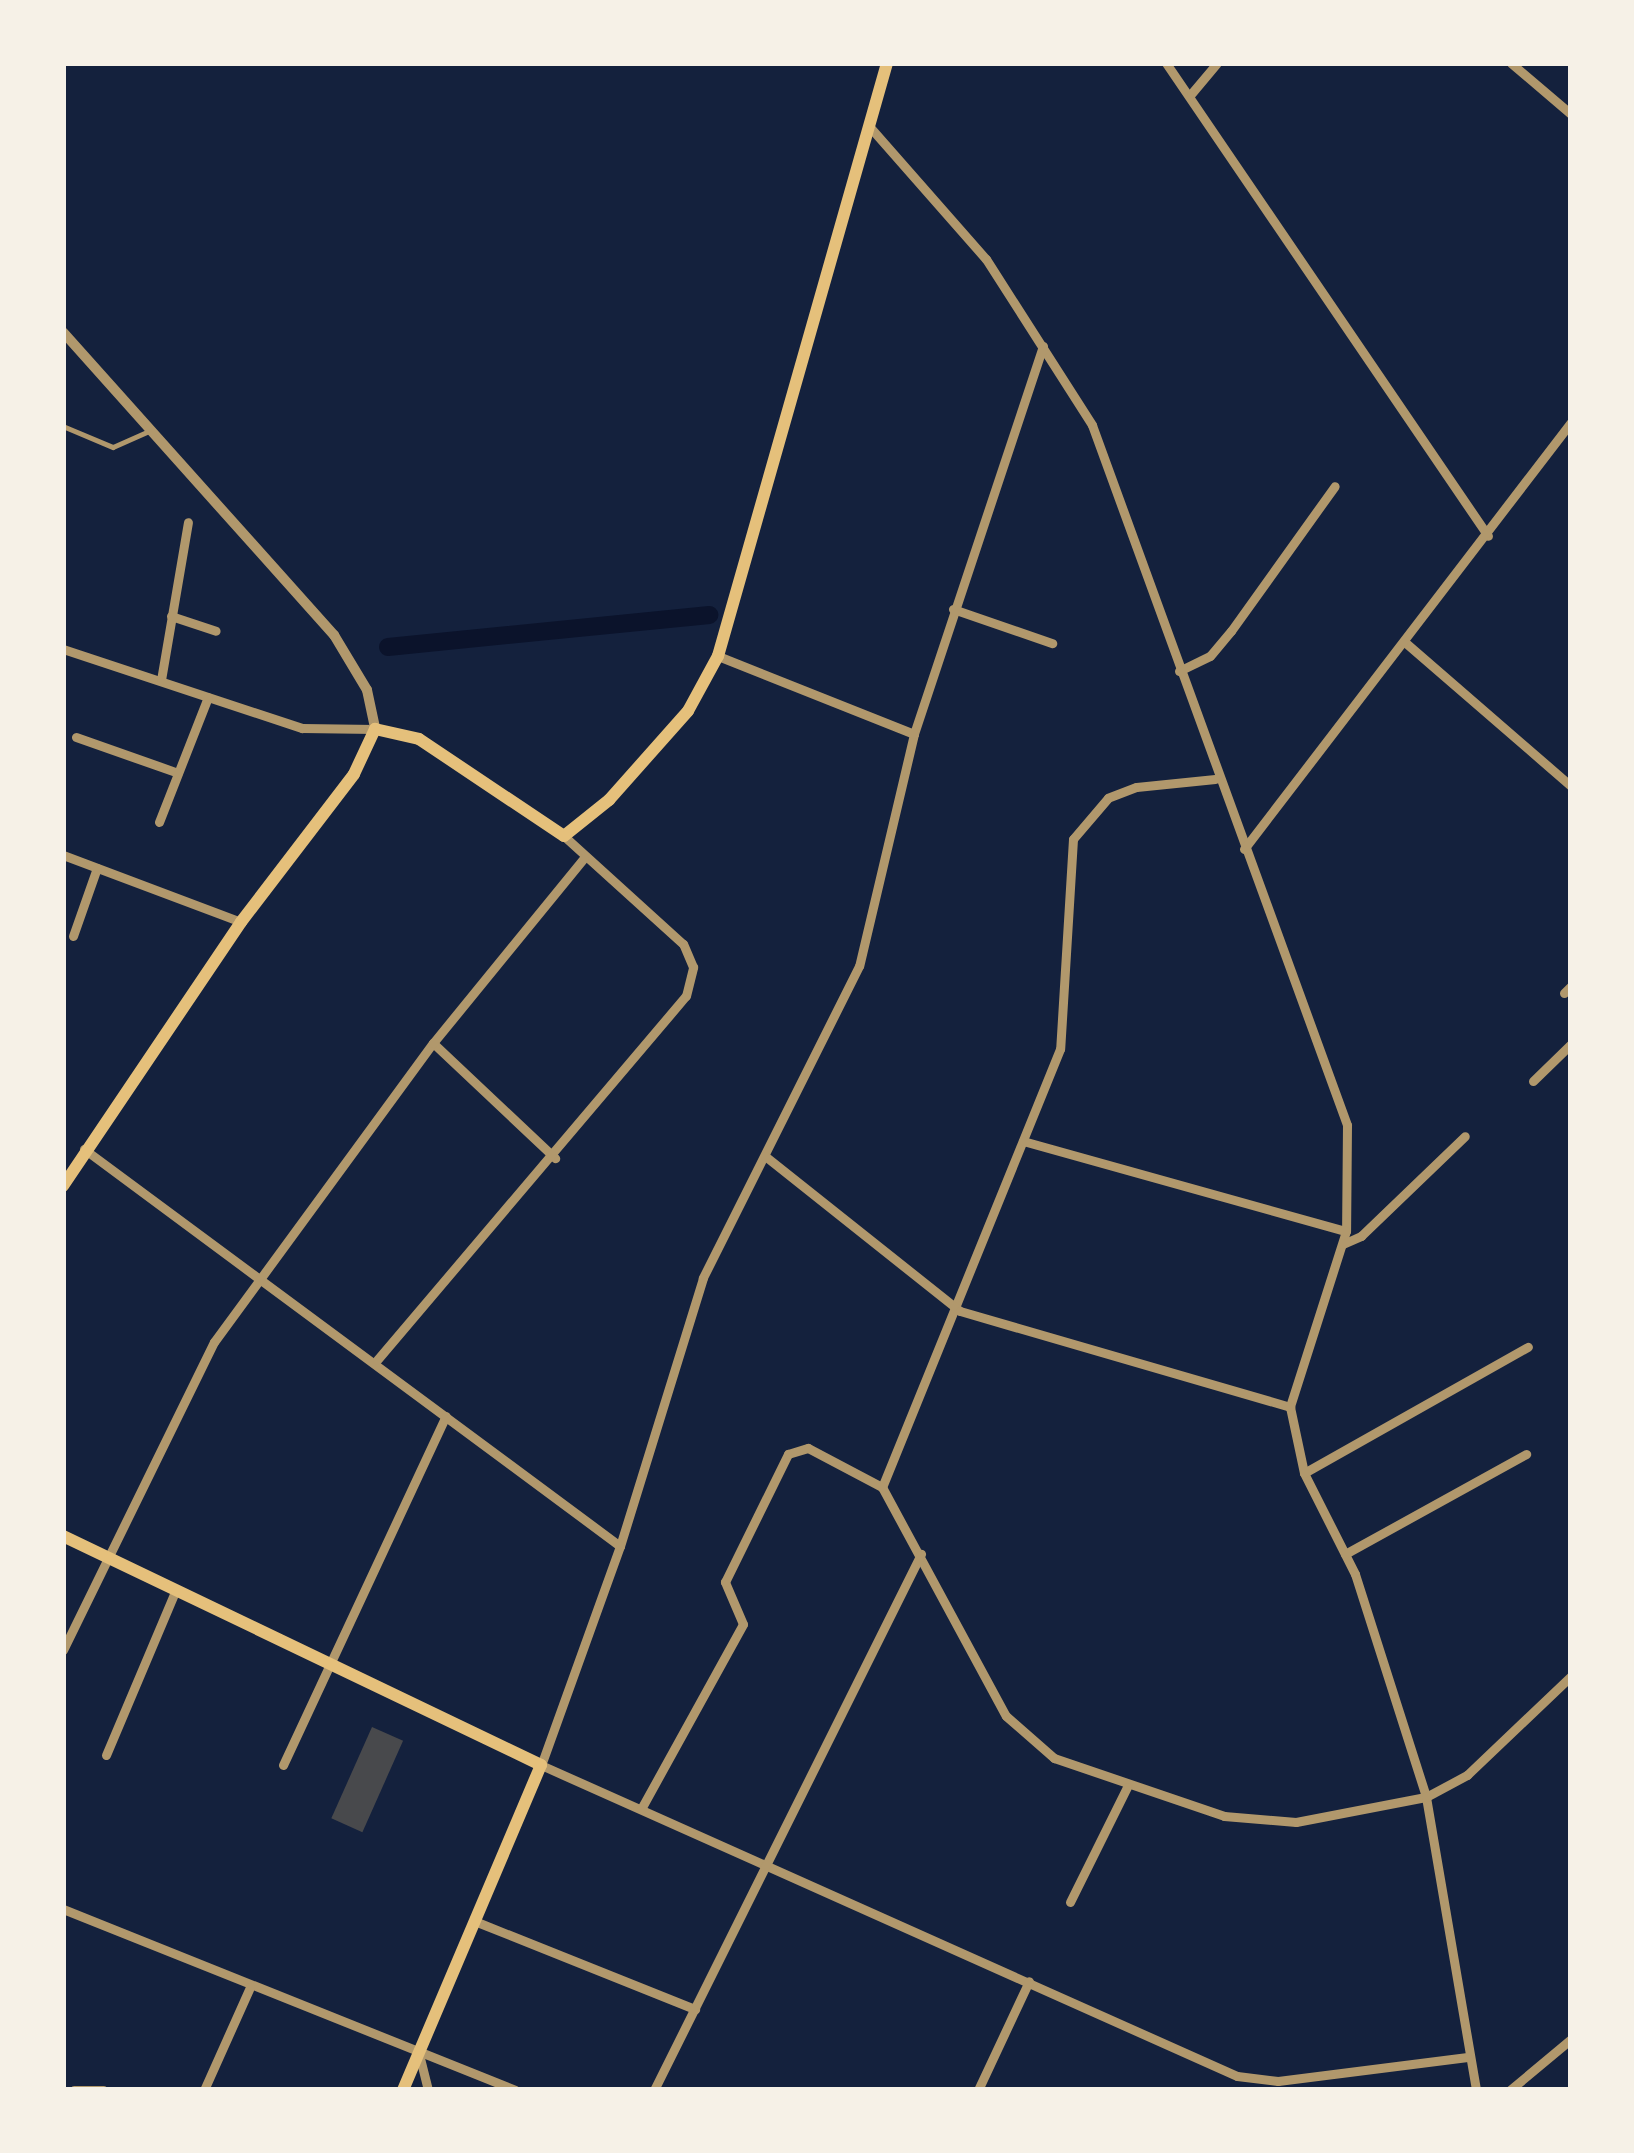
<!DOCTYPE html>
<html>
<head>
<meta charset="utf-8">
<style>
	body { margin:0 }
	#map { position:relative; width:1634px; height:2153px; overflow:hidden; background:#14213d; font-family:Rubik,sans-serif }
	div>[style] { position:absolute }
	.canal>* { height:18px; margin:-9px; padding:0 9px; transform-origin:9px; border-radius:9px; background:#0b132b }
	.building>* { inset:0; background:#48494c; transform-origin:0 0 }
	.service>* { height:4.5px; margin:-2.25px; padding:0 2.25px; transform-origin:2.25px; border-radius:2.25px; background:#b1986c }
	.minor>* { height:9px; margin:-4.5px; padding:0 4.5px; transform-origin:4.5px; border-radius:4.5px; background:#b1986c }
	.tertiary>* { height:10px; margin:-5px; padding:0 5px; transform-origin:5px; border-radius:5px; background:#b1986c }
	.secondary>* { height:12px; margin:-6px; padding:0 6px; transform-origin:6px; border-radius:6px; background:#e5c07b }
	span { translate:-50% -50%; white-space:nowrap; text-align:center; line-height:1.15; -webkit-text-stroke:9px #f6f1e7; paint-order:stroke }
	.frame { position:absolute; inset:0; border:66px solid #f6f1e7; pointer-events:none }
</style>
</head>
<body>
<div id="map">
	<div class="canal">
		<i style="left:388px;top:647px;width:323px;rotate:-5.7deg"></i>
	</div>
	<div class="building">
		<i style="left:372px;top:1727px;width:34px;height:100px;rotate:24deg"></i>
	</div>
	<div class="service">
		<i style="left:63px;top:426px;width:54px;rotate:22.8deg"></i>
		<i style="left:113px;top:447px;width:39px;rotate:-24deg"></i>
	</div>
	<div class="minor">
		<i style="left:1166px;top:63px;width:572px;rotate:55.75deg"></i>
		<i style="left:1511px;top:63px;width:79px;rotate:40.4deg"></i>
		<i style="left:1191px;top:94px;width:40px;rotate:-50deg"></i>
		<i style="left:869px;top:126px;width:177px;rotate:48.7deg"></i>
		<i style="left:986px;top:259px;width:197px;rotate:57.4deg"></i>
		<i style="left:1092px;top:425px;width:745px;rotate:69.98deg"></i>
		<i style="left:1347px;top:1125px;width:106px;rotate:90.5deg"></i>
		<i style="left:1346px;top:1231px;width:185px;rotate:107.7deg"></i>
		<i style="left:1290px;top:1407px;width:67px;rotate:78deg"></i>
		<i style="left:1304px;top:1473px;width:113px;rotate:63.2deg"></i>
		<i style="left:1355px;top:1574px;width:234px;rotate:72.3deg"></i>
		<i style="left:1426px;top:1797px;width:297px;rotate:80.3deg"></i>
		<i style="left:1043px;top:346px;width:409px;rotate:108.4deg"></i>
		<i style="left:914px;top:734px;width:238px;rotate:103.3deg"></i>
		<i style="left:859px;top:966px;width:349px;rotate:116.6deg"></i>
		<i style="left:703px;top:1278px;width:281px;rotate:107.2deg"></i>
		<i style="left:620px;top:1546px;width:233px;rotate:109.8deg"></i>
		<i style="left:541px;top:1765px;width:762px;rotate:24.08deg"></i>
		<i style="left:1237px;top:2076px;width:41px;rotate:7deg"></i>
		<i style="left:1278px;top:2081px;width:191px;rotate:-7.2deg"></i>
		<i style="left:953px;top:609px;width:105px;rotate:19deg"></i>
		<i style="left:171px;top:616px;width:47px;rotate:18.4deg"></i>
		<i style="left:1407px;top:644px;width:217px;rotate:40.9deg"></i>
		<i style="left:63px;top:649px;width:252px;rotate:18.3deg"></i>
		<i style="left:302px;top:728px;width:73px;rotate:0.8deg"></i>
		<i style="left:718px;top:656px;width:211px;rotate:21.7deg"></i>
		<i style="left:1179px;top:671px;width:34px;rotate:-26deg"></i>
		<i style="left:1210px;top:656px;width:33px;rotate:-50deg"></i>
		<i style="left:1231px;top:631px;width:178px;rotate:-54.4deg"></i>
		<i style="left:161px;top:680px;width:160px;rotate:-80.3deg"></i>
		<i style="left:76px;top:737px;width:108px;rotate:19.4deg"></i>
		<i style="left:1215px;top:779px;width:79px;rotate:174.2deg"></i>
		<i style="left:1136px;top:787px;width:30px;rotate:159deg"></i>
		<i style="left:1108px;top:798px;width:54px;rotate:130.5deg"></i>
		<i style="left:1073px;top:839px;width:210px;rotate:93.5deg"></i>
		<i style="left:1060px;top:1049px;width:473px;rotate:112.1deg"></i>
		<i style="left:882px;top:1487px;width:260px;rotate:61.6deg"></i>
		<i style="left:1006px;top:1716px;width:64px;rotate:41.2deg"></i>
		<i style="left:1054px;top:1758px;width:180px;rotate:18.8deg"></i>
		<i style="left:1224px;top:1816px;width:72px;rotate:4.8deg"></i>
		<i style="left:1296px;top:1822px;width:132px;rotate:-10.9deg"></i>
		<i style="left:1426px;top:1797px;width:47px;rotate:-28.2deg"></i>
		<i style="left:1467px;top:1775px;width:144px;rotate:-43.6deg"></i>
		<i style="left:159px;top:822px;width:134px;rotate:-68.6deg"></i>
		<i style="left:1244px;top:849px;width:538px;rotate:-52.55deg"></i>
		<i style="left:63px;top:855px;width:190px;rotate:20.6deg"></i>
		<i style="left:73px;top:936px;width:72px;rotate:-70.6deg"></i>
		<i style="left:1564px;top:993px;width:10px;rotate:-45deg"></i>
		<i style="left:433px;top:1043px;width:168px;rotate:43.3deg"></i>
		<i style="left:1533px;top:1081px;width:53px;rotate:-44.2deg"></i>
		<i style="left:1023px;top:1141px;width:335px;rotate:15.6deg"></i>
		<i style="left:84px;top:1149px;width:667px;rotate:36.53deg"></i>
		<i style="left:765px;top:1156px;width:249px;rotate:38.5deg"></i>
		<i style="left:960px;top:1311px;width:344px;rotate:16.2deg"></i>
		<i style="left:1343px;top:1244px;width:20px;rotate:-24deg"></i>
		<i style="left:1361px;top:1236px;width:144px;rotate:-43.9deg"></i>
		<i style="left:377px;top:1360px;width:477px;rotate:-49.7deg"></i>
		<i style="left:686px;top:996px;width:30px;rotate:-76deg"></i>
		<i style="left:693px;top:967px;width:25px;rotate:-113deg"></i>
		<i style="left:683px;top:944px;width:161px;rotate:-137.8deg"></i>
		<i style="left:1304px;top:1473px;width:257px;rotate:-29.4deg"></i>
		<i style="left:1345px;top:1554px;width:207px;rotate:-28.9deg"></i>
		<i style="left:63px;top:1650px;width:343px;rotate:-63.9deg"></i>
		<i style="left:214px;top:1342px;width:371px;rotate:-53.8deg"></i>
		<i style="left:433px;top:1043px;width:239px;rotate:-50.8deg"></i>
		<i style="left:106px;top:1755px;width:180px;rotate:-67.1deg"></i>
		<i style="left:283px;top:1765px;width:385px;rotate:-65deg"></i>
		<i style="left:641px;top:1809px;width:211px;rotate:-61.1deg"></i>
		<i style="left:743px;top:1624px;width:46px;rotate:-113.2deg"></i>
		<i style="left:725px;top:1582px;width:143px;rotate:-63.8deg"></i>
		<i style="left:788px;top:1454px;width:21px;rotate:-17deg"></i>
		<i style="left:808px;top:1448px;width:84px;rotate:27.8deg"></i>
		<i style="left:1070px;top:1902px;width:128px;rotate:-63.6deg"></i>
		<i style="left:63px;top:1909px;width:487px;rotate:21.8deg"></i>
		<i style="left:477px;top:1922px;width:235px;rotate:21.8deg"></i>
		<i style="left:419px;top:2054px;width:37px;rotate:76deg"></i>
		<i style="left:74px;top:2090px;width:29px"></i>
		<i style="left:204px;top:2090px;width:113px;rotate:-65.9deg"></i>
		<i style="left:654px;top:2090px;width:599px;rotate:-63.52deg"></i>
		<i style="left:978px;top:2090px;width:120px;rotate:-64.9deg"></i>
		<i style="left:1510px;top:2090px;width:80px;rotate:-39.9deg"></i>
	</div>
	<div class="tertiary">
		<i style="left:63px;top:332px;width:407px;rotate:48.2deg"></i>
		<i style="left:334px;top:635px;width:64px;rotate:59deg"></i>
		<i style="left:367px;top:690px;width:40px;rotate:78deg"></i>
	</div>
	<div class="secondary">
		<i style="left:63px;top:1186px;width:318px;rotate:-56deg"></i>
		<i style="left:241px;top:922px;width:186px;rotate:-52.6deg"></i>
		<i style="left:354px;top:774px;width:50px;rotate:-65deg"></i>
		<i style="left:375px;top:729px;width:45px;rotate:12.8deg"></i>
		<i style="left:419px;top:739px;width:174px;rotate:33.8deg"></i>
		<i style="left:564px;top:836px;width:58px;rotate:-38.7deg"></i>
		<i style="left:609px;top:800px;width:119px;rotate:-48.4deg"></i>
		<i style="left:688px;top:711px;width:63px;rotate:-61.4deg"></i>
		<i style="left:718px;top:656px;width:617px;rotate:-74.09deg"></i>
		<i style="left:63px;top:1536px;width:530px;rotate:25.6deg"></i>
		<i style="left:541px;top:1765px;width:353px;rotate:113deg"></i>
	</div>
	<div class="frame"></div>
</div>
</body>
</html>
